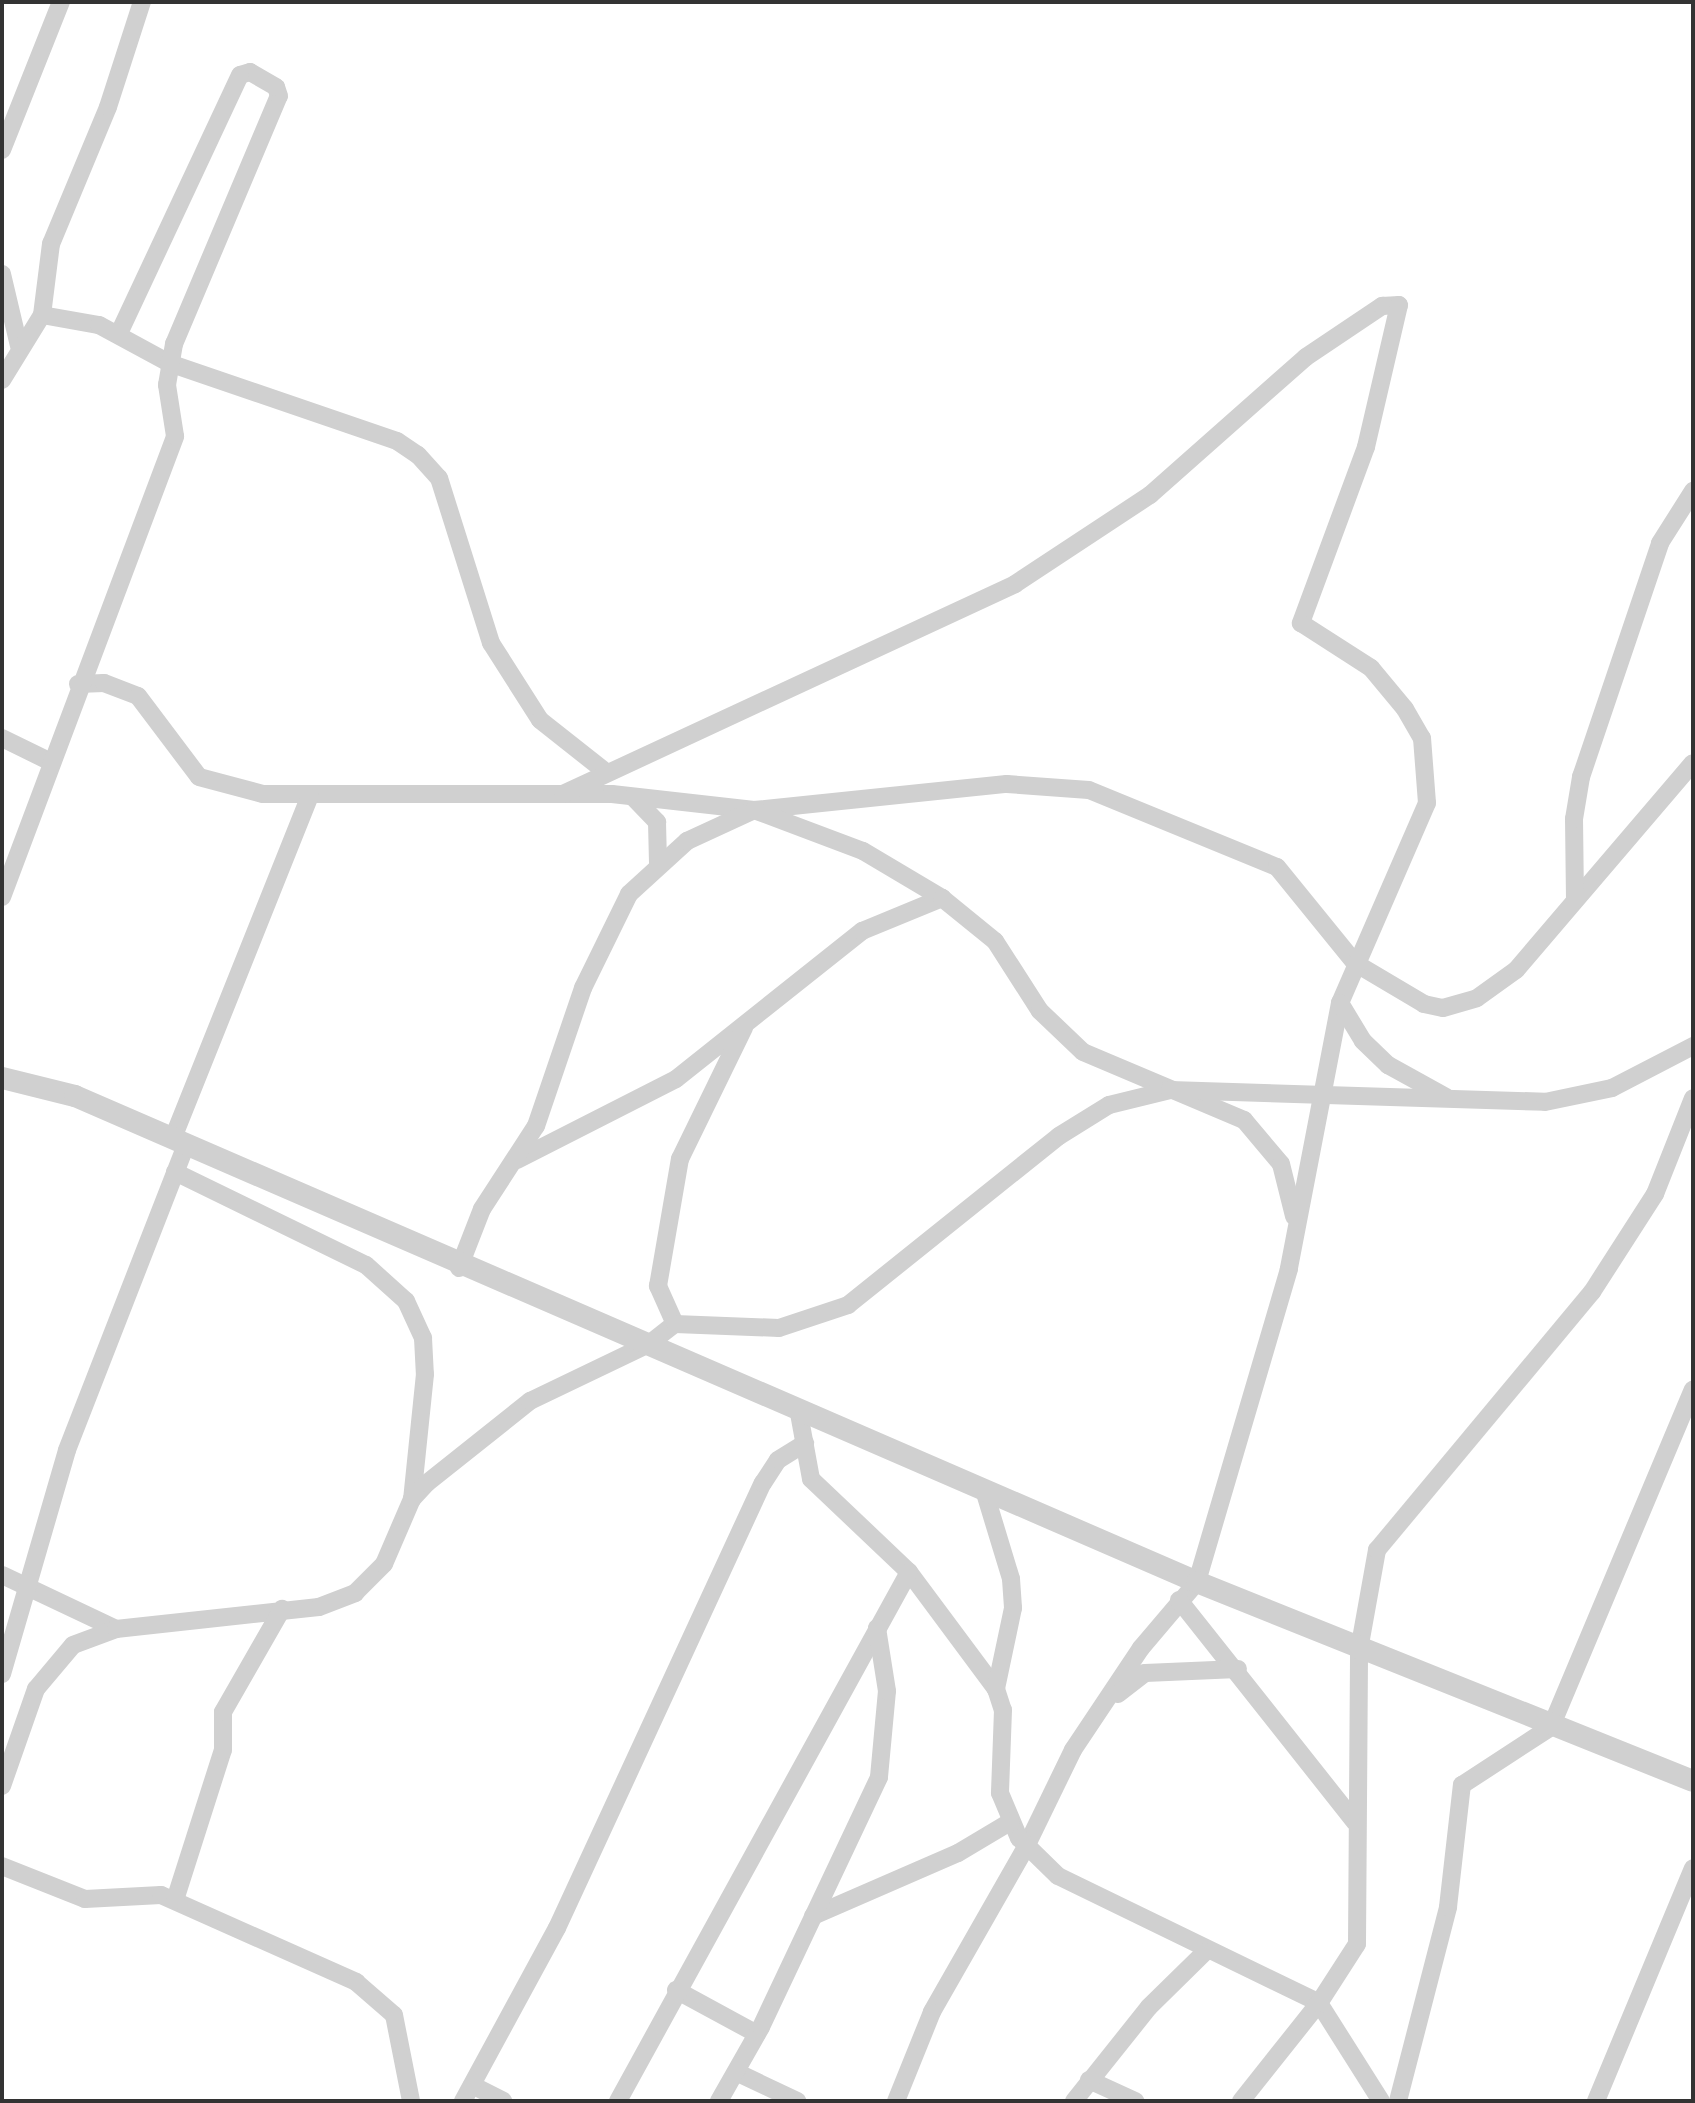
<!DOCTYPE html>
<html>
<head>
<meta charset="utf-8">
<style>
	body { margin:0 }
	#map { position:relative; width:1695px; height:2103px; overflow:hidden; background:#fff; font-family:"PT Sans Narrow",sans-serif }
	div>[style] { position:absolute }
	.minor>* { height:18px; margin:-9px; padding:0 9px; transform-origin:9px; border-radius:9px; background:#d0d0d0 }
	.tertiary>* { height:22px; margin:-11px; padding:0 11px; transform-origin:11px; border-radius:11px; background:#d0d0d0 }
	span { translate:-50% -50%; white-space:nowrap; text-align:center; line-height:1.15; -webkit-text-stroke:8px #fff; paint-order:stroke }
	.frame { position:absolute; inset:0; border:4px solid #333; pointer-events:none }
</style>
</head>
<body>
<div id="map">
	<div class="minor">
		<i style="left:2px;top:150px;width:159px;rotate:-68.3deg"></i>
		<i style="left:2px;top:274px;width:74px;rotate:76.7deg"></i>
		<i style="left:42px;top:315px;width:58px;rotate:10deg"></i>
		<i style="left:99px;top:325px;width:80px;rotate:28.5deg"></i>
		<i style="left:169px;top:363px;width:241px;rotate:18.9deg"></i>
		<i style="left:397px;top:441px;width:25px;rotate:34deg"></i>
		<i style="left:418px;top:455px;width:31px;rotate:48deg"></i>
		<i style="left:439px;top:478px;width:173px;rotate:72.5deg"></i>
		<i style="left:491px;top:643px;width:91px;rotate:57.5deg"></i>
		<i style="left:540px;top:720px;width:85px;rotate:38.3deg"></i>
		<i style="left:2px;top:380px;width:76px;rotate:-58.4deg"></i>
		<i style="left:42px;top:315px;width:72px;rotate:-82.8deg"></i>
		<i style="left:51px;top:244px;width:148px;rotate:-67.4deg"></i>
		<i style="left:108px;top:107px;width:110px;rotate:-72.1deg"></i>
		<i style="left:78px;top:684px;width:26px;rotate:-2deg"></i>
		<i style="left:104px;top:683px;width:36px;rotate:21deg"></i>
		<i style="left:138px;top:696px;width:101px;rotate:53deg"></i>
		<i style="left:199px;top:777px;width:66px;rotate:14.9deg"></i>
		<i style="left:263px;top:794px;width:349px"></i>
		<i style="left:612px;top:794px;width:143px;rotate:6.4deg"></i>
		<i style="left:754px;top:810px;width:254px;rotate:-5.9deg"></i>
		<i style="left:1007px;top:784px;width:82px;rotate:4.2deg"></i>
		<i style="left:1089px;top:790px;width:203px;rotate:22.3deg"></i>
		<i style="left:1277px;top:867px;width:124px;rotate:50.9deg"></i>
		<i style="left:1355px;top:963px;width:80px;rotate:30.7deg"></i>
		<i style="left:1424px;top:1004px;width:19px;rotate:12deg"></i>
		<i style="left:1443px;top:1008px;width:35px;rotate:-16deg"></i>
		<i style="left:1477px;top:998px;width:48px;rotate:-35.7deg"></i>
		<i style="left:1516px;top:970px;width:272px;rotate:-49.5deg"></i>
		<i style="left:2px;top:738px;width:52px;rotate:26.1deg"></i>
		<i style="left:563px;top:794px;width:498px;rotate:-24.9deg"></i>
		<i style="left:1015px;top:584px;width:162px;rotate:-33.4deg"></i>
		<i style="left:1150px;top:495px;width:208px;rotate:-41.5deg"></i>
		<i style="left:1306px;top:357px;width:92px;rotate:-33.9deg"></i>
		<i style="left:1382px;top:306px;width:17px;rotate:-3deg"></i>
		<i style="left:1399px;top:305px;width:146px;rotate:103.1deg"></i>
		<i style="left:1366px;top:447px;width:188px;rotate:110.3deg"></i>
		<i style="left:1301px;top:623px;width:83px;rotate:32.7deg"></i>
		<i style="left:1371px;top:668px;width:53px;rotate:50.3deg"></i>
		<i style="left:1405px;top:709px;width:34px;rotate:60deg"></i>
		<i style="left:1422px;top:738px;width:65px;rotate:85.6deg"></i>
		<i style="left:1427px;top:803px;width:218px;rotate:113.5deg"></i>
		<i style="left:1340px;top:1003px;width:271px;rotate:100.9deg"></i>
		<i style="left:1289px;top:1269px;width:326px;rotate:106.4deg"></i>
		<i style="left:1197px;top:1582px;width:87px;rotate:130.3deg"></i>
		<i style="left:1141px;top:1648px;width:123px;rotate:123.7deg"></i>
		<i style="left:1073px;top:1750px;width:108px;rotate:115.9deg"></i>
		<i style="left:1026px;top:1847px;width:190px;rotate:119.7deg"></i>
		<i style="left:932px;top:2012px;width:96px;rotate:112deg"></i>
		<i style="left:633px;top:797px;width:35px;rotate:46deg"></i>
		<i style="left:657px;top:822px;width:41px;rotate:88.6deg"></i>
		<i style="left:2px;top:897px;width:492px;rotate:-69.4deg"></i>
		<i style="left:175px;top:436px;width:52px;rotate:-98.9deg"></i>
		<i style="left:167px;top:385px;width:42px;rotate:-80.3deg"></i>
		<i style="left:174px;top:344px;width:269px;rotate:-67.1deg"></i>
		<i style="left:279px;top:96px;width:9px;rotate:-108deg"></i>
		<i style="left:276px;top:87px;width:30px;rotate:-150deg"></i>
		<i style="left:250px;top:72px;width:10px;rotate:163deg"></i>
		<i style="left:240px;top:75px;width:287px;rotate:115.1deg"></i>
		<i style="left:1575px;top:900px;width:81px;rotate:-90.7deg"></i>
		<i style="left:1574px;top:819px;width:43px;rotate:-80.5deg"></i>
		<i style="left:1581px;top:777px;width:247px;rotate:-71.3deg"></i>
		<i style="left:1660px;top:543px;width:62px;rotate:-57.6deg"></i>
		<i style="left:1340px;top:1003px;width:44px;rotate:58.8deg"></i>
		<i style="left:1363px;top:1041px;width:35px;rotate:44deg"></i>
		<i style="left:1388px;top:1065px;width:66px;rotate:28.9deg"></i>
		<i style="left:173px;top:1138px;width:369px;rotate:-68.2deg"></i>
		<i style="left:517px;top:1160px;width:178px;rotate:-27deg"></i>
		<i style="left:676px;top:1079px;width:238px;rotate:-38.5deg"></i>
		<i style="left:862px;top:931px;width:87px;rotate:-22.4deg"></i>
		<i style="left:175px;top:1172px;width:212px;rotate:26deg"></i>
		<i style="left:366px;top:1265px;width:54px;rotate:42deg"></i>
		<i style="left:406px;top:1301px;width:41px;rotate:65.3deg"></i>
		<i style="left:423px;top:1338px;width:36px;rotate:87deg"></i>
		<i style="left:425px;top:1374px;width:126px;rotate:95.9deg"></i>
		<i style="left:459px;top:1268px;width:63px;rotate:-68.7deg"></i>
		<i style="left:482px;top:1209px;width:99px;rotate:-57deg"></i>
		<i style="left:536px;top:1126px;width:146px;rotate:-71.2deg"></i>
		<i style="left:583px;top:988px;width:105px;rotate:-63.9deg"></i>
		<i style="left:629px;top:894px;width:79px;rotate:-42.4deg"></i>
		<i style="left:687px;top:841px;width:74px;rotate:-24.8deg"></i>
		<i style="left:754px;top:810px;width:116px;rotate:20.6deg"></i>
		<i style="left:863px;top:851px;width:92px;rotate:30.7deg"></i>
		<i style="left:942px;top:898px;width:68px;rotate:39.1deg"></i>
		<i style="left:995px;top:941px;width:83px;rotate:57.3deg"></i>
		<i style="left:1040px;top:1011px;width:59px;rotate:43.6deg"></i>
		<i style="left:1083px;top:1052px;width:175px;rotate:22.9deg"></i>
		<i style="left:1244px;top:1120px;width:57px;rotate:49.9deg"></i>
		<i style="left:1281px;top:1164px;width:54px;rotate:76deg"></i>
		<i style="left:675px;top:1324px;width:42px;rotate:-114.1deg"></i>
		<i style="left:658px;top:1286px;width:129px;rotate:-80.2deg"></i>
		<i style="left:680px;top:1159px;width:146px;rotate:-64deg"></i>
		<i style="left:798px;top:1408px;width:72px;rotate:79.6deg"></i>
		<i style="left:811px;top:1479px;width:135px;rotate:43.5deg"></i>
		<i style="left:909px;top:1572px;width:146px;rotate:53.4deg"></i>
		<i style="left:996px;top:1689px;width:22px;rotate:72deg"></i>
		<i style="left:1003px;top:1710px;width:83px;rotate:92.1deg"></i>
		<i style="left:1000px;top:1793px;width:49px;rotate:67.1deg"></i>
		<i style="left:1019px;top:1838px;width:54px;rotate:44.3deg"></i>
		<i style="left:1058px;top:1876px;width:290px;rotate:25.9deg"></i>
		<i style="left:1319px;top:2003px;width:116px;rotate:57.7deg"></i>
		<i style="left:984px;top:1490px;width:93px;rotate:73.1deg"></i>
		<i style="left:1011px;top:1579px;width:29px;rotate:86deg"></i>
		<i style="left:1013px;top:1608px;width:83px;rotate:101.9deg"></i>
		<i style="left:2px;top:1575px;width:126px;rotate:25.3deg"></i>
		<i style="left:1179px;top:1600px;width:283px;rotate:51.6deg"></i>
		<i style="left:2px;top:1674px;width:233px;rotate:-73.8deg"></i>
		<i style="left:67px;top:1450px;width:328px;rotate:-68.7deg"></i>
		<i style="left:1118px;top:1694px;width:34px;rotate:-38deg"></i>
		<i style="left:1145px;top:1673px;width:93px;rotate:-2.5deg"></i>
		<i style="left:2px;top:1786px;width:103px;rotate:-70.7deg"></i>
		<i style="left:36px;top:1689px;width:57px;rotate:-49.9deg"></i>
		<i style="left:73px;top:1645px;width:46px;rotate:-20.4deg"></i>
		<i style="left:116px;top:1629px;width:204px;rotate:-6.2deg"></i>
		<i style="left:319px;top:1607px;width:39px;rotate:-21deg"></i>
		<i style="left:355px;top:1593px;width:41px;rotate:-45deg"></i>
		<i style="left:384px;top:1564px;width:71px;rotate:-66.7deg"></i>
		<i style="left:412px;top:1499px;width:22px;rotate:-47deg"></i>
		<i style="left:427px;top:1483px;width:132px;rotate:-38.5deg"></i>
		<i style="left:530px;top:1401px;width:132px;rotate:-25.6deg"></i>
		<i style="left:649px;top:1344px;width:33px;rotate:-38deg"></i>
		<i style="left:675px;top:1324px;width:104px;rotate:2.2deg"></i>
		<i style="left:779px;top:1328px;width:73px;rotate:-18.4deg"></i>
		<i style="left:848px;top:1305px;width:270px;rotate:-38.7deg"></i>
		<i style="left:1059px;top:1136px;width:59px;rotate:-31.8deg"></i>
		<i style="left:1109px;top:1105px;width:63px;rotate:-13.8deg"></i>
		<i style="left:1170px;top:1090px;width:375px;rotate:1.8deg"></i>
		<i style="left:1545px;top:1102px;width:68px;rotate:-11.8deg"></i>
		<i style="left:1612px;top:1088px;width:91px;rotate:-27.4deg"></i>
		<i style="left:2px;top:1866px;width:89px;rotate:21.7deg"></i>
		<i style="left:85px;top:1899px;width:76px;rotate:-3deg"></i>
		<i style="left:161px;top:1895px;width:214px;rotate:24deg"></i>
		<i style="left:356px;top:1982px;width:50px;rotate:41deg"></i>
		<i style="left:394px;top:2015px;width:88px;rotate:78.8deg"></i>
		<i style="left:175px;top:1900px;width:157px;rotate:-72.3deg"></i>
		<i style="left:223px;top:1750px;width:38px;rotate:-90deg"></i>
		<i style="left:223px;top:1712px;width:119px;rotate:-60.2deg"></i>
		<i style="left:813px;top:1916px;width:158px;rotate:-23.5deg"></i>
		<i style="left:958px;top:1853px;width:61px;rotate:-30.8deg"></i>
		<i style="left:676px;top:1990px;width:92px;rotate:28.5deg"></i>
		<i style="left:736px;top:2072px;width:68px;rotate:25.4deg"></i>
		<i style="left:1089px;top:2080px;width:51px;rotate:24.5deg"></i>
		<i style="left:472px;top:2085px;width:35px;rotate:27deg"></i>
		<i style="left:463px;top:2101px;width:197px;rotate:-61.5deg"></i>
		<i style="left:557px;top:1928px;width:490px;rotate:-65.2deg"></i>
		<i style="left:763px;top:1483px;width:27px;rotate:-57deg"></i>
		<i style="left:778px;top:1460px;width:32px;rotate:-32deg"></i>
		<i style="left:618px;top:2101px;width:604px;rotate:-61.19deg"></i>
		<i style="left:719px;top:2101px;width:85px;rotate:-60.4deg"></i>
		<i style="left:761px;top:2027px;width:276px;rotate:-64.7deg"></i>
		<i style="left:879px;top:1777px;width:86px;rotate:-84.7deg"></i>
		<i style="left:887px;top:1691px;width:64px;rotate:-99deg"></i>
		<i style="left:1074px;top:2101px;width:120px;rotate:-51.4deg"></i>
		<i style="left:1149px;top:2007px;width:78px;rotate:-44.5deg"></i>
		<i style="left:1241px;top:2101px;width:125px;rotate:-51.5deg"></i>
		<i style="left:1319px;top:2003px;width:70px;rotate:-57.2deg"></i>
		<i style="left:1357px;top:1944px;width:294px;rotate:-89.6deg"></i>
		<i style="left:1359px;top:1650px;width:102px;rotate:-79.8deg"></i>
		<i style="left:1377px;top:1550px;width:336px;rotate:-50.2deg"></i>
		<i style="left:1592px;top:1292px;width:117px;rotate:-57.3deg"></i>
		<i style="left:1655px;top:1194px;width:103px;rotate:-68.4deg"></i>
		<i style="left:1398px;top:2101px;width:200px;rotate:-75.5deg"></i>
		<i style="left:1448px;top:1907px;width:123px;rotate:-83.5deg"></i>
		<i style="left:1462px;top:1785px;width:106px;rotate:-33.1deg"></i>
		<i style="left:1551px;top:1727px;width:366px;rotate:-67.2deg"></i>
		<i style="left:1596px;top:2101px;width:252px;rotate:-67.4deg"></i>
	</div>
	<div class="tertiary">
		<i style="left:2px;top:1078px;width:75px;rotate:13.9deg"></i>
		<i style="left:75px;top:1096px;width:1223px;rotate:23.42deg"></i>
		<i style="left:1197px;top:1582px;width:534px;rotate:21.86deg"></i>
	</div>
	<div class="frame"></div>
</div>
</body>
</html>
